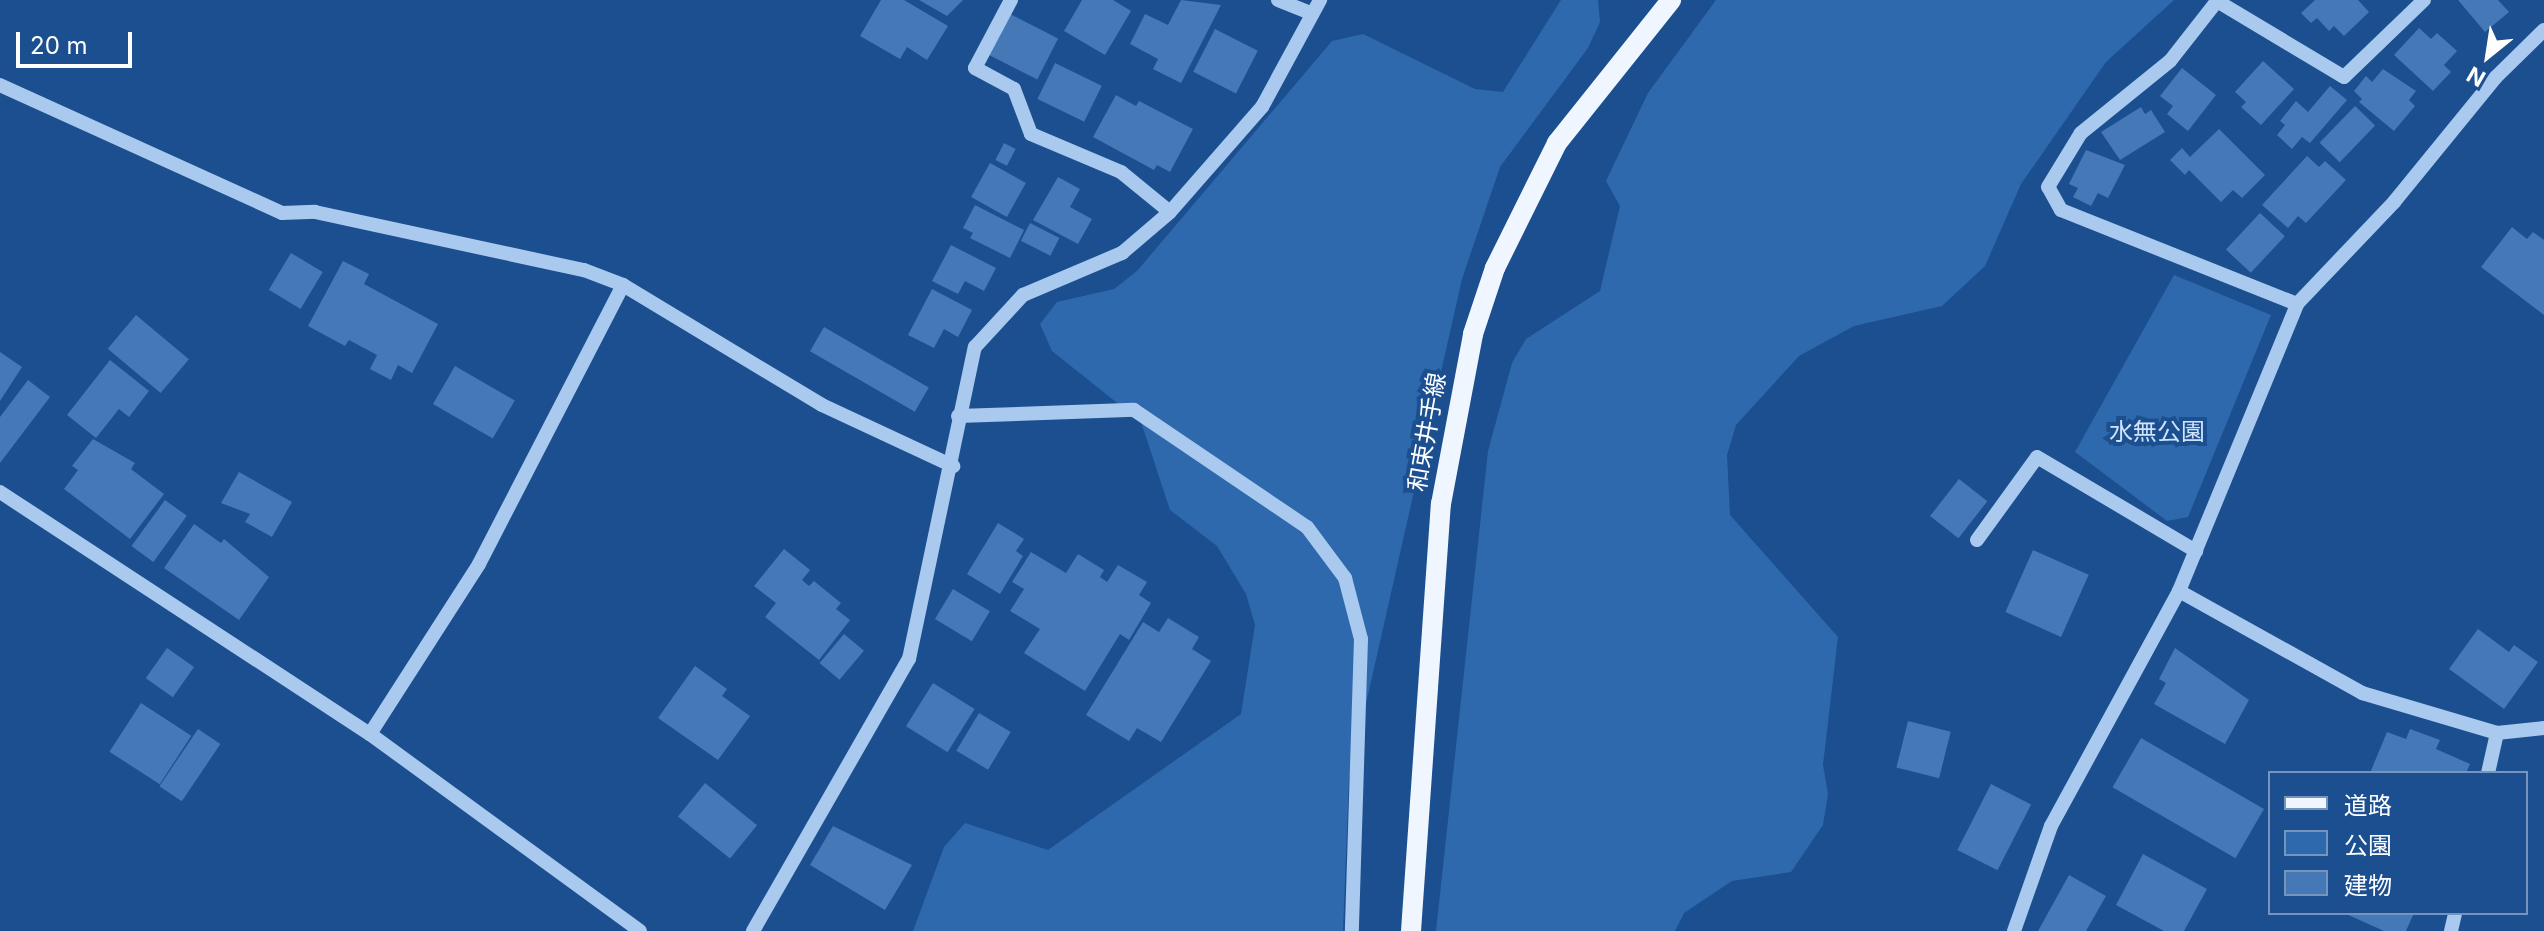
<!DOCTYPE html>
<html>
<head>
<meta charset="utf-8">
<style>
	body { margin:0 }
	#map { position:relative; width:2544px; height:931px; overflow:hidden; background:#1b4f8f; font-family:Inter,"Noto Sans JP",sans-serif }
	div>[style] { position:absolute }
	.green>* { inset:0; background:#2e69ad }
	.building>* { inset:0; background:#4478b7; transform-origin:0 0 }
	.minor>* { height:14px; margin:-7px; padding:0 7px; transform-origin:7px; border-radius:7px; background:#a9c9ee }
	.major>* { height:20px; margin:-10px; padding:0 10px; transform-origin:10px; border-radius:10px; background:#f0f6ff }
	span { translate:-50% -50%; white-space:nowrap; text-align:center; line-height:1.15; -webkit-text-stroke:8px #1b4f8f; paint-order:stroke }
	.street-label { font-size:24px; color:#fff }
	.park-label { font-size:24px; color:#cfe3fa }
	.legend { position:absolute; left:2268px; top:771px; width:260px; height:144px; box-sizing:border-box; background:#1b4f8f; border:2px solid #7695bc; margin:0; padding:10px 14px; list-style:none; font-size:24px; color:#fff }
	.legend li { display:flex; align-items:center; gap:16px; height:40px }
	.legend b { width:40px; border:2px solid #7695bc }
	.north { position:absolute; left:2448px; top:16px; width:80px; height:80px; -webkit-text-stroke:6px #1b4f8f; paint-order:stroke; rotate:210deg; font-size:22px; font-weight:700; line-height:32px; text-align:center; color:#fff }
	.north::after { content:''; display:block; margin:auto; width:28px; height:36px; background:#fff; clip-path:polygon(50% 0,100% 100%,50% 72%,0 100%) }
	.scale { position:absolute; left:16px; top:32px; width:116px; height:36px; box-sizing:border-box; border:4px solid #fff; border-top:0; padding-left:10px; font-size:24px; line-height:28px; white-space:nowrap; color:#fff; -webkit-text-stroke:6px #1b4f8f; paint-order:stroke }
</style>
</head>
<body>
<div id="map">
	<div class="green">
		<i style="clip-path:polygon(1561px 0,1598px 0,1600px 22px,1588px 48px,1500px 167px,1462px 279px,1349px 779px,1343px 931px,913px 931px,944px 847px,965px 823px,1048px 850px,1241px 714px,1255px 625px,1246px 594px,1217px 546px,1170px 510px,1141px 422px,1052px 351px,1040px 324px,1057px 302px,1114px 289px,1137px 271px,1332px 41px,1363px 34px,1475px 89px,1503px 92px)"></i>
		<i style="clip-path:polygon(1716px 0,2174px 0,2106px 62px,2021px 184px,1985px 266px,1942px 306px,1854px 326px,1799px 356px,1736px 425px,1727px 455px,1730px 515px,1838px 637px,1823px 765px,1828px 794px,1823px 825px,1791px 872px,1732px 881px,1684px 913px,1675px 931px,1436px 931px,1488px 451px,1512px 363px,1526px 339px,1600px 291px,1620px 206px,1606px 181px,1648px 93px)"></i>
		<i style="clip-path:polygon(2174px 275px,2271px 315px,2188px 517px,2167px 521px,2075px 452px)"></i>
	</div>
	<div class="building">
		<i style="clip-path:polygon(881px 0,904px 0,948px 26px,927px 60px,907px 47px,900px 59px,860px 36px)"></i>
		<i style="clip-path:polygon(919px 0,963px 0,947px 16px)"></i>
		<i style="clip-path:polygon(1082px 0,1113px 0,1131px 11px,1105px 55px,1064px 31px)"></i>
		<i style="clip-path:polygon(1181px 0,1221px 5px,1181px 83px,1153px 69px,1158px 59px,1130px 44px,1145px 14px,1168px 25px)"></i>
		<i style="clip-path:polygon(2315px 0,2358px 0,2369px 12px,2344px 36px,2334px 26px,2329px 31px,2317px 18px,2311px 23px,2301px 13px)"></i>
		<i style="clip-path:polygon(2458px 0,2498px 0,2509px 12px,2485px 32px)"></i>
		<i style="left:1010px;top:14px;width:54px;height:46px;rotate:27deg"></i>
		<i style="clip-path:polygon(2419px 28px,2431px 39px,2437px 33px,2457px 51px,2444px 65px,2451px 72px,2433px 91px,2394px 55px)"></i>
		<i style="left:1215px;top:29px;width:48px;height:48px;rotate:27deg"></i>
		<i style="clip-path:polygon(2263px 61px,2294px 89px,2261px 125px,2241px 107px,2246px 102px,2235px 92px)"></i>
		<i style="left:1055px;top:63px;width:52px;height:40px;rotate:26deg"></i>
		<i style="clip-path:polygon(2182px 68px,2216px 95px,2188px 131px,2167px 114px,2173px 106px,2160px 96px)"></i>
		<i style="clip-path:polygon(2383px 69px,2416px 91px,2409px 100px,2415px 106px,2394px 131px,2359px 102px,2362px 99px,2354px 91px,2366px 76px,2372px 82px)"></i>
		<i style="clip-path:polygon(2330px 86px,2347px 100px,2310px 143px,2302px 137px,2292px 149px,2277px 135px,2285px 125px,2280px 121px,2296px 101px,2308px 112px)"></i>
		<i style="clip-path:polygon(1116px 95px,1136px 106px,1139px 101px,1193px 129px,1170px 172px,1157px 165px,1154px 170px,1093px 137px)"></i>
		<i style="left:2355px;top:106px;width:28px;height:51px;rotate:44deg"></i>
		<i style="clip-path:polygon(2141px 107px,2145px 114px,2151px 110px,2165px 132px,2120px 160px,2101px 132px)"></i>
		<i style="clip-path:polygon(2219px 129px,2265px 175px,2242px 198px,2233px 190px,2221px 202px,2189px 170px,2185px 175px,2170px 160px,2182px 148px,2190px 157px)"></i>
		<i style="left:1004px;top:143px;width:13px;height:19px;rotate:27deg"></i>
		<i style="clip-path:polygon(2086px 150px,2125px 165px,2108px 198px,2098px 193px,2091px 206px,2073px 197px,2078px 188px,2069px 184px)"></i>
		<i style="clip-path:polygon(2307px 156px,2319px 167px,2325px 161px,2346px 180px,2306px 223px,2298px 216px,2288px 228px,2262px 205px)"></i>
		<i style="left:990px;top:163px;width:41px;height:39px;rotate:29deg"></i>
		<i style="clip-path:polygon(1058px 177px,1080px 189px,1070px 207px,1092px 219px,1078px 244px,1033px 220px)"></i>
		<i style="clip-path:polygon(975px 205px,1024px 230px,1010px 258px,970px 238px,973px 233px,963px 228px)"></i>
		<i style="left:2260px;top:213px;width:34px;height:50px;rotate:43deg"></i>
		<i style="left:1030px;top:223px;width:33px;height:20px;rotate:27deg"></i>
		<i style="clip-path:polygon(2512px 227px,2527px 239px,2533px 232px,2544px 240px,2544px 315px,2481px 267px)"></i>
		<i style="clip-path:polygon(951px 245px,996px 268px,984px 291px,965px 281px,958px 294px,932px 281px)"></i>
		<i style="left:291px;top:253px;width:37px;height:43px;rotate:31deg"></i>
		<i style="clip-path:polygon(343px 261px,369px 274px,364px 284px,438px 324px,412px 373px,398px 365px,391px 380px,370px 369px,377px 355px,349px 340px,345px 346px,308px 326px)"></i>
		<i style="clip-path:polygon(932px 289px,972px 310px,958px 337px,944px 329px,934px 348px,908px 335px)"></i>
		<i style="left:136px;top:315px;width:69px;height:44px;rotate:40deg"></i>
		<i style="left:824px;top:327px;width:121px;height:28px;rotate:30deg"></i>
		<i style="clip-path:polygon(0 352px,22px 367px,0 401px)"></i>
		<i style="clip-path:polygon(110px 360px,149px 391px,129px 417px,119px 409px,96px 438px,67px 415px)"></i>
		<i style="left:455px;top:366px;width:69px;height:44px;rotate:30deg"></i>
		<i style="clip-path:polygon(28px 380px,50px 397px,0 463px,0 417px)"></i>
		<i style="clip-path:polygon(93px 439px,135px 463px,131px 469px,164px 494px,130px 539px,64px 489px,78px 470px,72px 466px)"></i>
		<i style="clip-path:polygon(239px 472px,292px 502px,272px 537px,245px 522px,250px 514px,221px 503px)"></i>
		<i style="left:1959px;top:479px;width:36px;height:47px;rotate:38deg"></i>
		<i style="left:165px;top:500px;width:27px;height:57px;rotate:36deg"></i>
		<i style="clip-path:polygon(998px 523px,1024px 539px,1016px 551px,1023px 556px,1000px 594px,967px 574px)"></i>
		<i style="clip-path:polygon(194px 524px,221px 543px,224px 539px,269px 577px,239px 620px,164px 568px)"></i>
		<i style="clip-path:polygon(784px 549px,810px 570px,802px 580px,809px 586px,814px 581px,841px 603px,836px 609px,850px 620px,819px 660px,765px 617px,776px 603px,754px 586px)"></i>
		<i style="left:2033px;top:550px;width:61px;height:68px;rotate:24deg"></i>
		<i style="clip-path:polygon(1031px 552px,1066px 573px,1078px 554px,1104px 570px,1100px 577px,1107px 582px,1118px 565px,1147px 582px,1139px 595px,1151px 603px,1129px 640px,1120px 634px,1085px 691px,1024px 653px,1040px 629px,1010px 611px,1024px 589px,1012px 582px)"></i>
		<i style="left:953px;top:589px;width:43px;height:35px;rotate:31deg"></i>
		<i style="clip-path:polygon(1168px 618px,1199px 637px,1192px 649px,1211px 661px,1161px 742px,1137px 728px,1129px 741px,1086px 715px,1143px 622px,1159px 632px)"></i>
		<i style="clip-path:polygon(2478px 629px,2509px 652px,2514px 645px,2538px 662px,2504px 709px,2449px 669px)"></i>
		<i style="left:844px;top:634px;width:26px;height:38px;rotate:40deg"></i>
		<i style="left:167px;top:648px;width:33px;height:37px;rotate:35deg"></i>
		<i style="clip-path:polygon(2175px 648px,2249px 700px,2225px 744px,2154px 704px,2166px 683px,2159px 679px)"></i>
		<i style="clip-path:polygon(695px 666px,727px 689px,722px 696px,750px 716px,718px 760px,658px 718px)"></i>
		<i style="left:933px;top:683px;width:49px;height:51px;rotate:32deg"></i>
		<i style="left:141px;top:703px;width:60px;height:58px;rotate:33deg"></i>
		<i style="left:979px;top:713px;width:37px;height:44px;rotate:31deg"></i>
		<i style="left:1908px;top:721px;width:44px;height:48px;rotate:14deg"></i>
		<i style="left:198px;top:729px;width:27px;height:69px;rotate:34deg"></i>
		<i style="clip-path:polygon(2410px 729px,2440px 740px,2436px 749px,2470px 764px,2466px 773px,2370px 773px,2387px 732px,2406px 739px)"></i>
		<i style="left:2141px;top:738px;width:142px;height:57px;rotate:30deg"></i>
		<i style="left:705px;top:783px;width:67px;height:43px;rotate:39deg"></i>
		<i style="left:1991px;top:784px;width:45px;height:74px;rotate:27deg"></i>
		<i style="clip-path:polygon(833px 826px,912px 865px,885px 910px,810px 865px)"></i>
		<i style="clip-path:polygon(2143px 854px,2207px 889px,2184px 931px,2164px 931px,2116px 905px)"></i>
		<i style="clip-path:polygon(2069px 875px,2106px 896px,2086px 931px,2038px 931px)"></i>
		<i style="clip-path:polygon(2344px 913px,2414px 913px,2406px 931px,2384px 931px)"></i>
	</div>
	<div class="minor">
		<i style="left:1011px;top:0;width:77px;rotate:117.9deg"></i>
		<i style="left:975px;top:68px;width:44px;rotate:28.3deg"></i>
		<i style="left:1014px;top:89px;width:48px;rotate:69.3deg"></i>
		<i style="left:1031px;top:134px;width:98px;rotate:22.9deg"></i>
		<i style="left:1121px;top:172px;width:63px;rotate:39.2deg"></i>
		<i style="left:1278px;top:0;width:37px;rotate:22deg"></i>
		<i style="left:0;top:85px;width:310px;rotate:24.4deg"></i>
		<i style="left:282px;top:213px;width:33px;rotate:-2deg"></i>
		<i style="left:315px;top:212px;width:275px;rotate:12.2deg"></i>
		<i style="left:584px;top:270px;width:42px;rotate:21deg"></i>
		<i style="left:623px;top:285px;width:232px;rotate:31.1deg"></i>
		<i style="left:822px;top:405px;width:145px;rotate:25deg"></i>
		<i style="left:2297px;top:304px;width:254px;rotate:-158.3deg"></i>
		<i style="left:2061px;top:210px;width:26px;rotate:-119deg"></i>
		<i style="left:2048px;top:187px;width:63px;rotate:-58.6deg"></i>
		<i style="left:2081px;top:133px;width:114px;rotate:-39deg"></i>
		<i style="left:2170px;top:61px;width:76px;rotate:-51.9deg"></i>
		<i style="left:2217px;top:1px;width:148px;rotate:30.9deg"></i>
		<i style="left:2344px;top:77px;width:111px;rotate:-43.9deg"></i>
		<i style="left:958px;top:416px;width:176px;rotate:-2deg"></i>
		<i style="left:1134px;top:410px;width:209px;rotate:34.1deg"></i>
		<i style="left:1307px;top:527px;width:64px;rotate:53.3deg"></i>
		<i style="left:1345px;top:578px;width:63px;rotate:75.3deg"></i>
		<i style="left:1361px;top:639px;width:292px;rotate:91.8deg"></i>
		<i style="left:0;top:492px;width:442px;rotate:33.2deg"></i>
		<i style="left:370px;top:734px;width:334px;rotate:36.1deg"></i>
		<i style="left:1977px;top:540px;width:102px;rotate:-54.1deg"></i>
		<i style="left:2037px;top:457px;width:185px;rotate:30.6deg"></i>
		<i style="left:2179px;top:591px;width:210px;rotate:29.1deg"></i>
		<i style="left:2362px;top:693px;width:141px;rotate:16.5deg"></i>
		<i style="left:370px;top:734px;width:202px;rotate:-57.3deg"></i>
		<i style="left:479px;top:564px;width:314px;rotate:-62.7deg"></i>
		<i style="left:2488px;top:773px;width:41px;rotate:-77.3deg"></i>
		<i style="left:2497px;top:733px;width:47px;rotate:-6.1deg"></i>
		<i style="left:753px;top:931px;width:314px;rotate:-60.2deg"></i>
		<i style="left:909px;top:659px;width:319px;rotate:-78.1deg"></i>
		<i style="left:975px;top:347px;width:71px;rotate:-47.3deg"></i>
		<i style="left:1023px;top:295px;width:108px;rotate:-23deg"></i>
		<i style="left:1122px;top:253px;width:63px;rotate:-40.5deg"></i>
		<i style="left:1170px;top:212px;width:140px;rotate:-48.8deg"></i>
		<i style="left:1262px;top:107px;width:122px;rotate:-61.5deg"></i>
		<i style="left:2014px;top:931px;width:111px;rotate:-70.6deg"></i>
		<i style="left:2051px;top:826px;width:268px;rotate:-61.4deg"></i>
		<i style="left:2179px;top:591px;width:310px;rotate:-67.6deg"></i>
		<i style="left:2297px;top:304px;width:141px;rotate:-46.4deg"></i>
		<i style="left:2394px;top:202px;width:161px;rotate:-50.8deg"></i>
		<i style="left:2496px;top:77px;width:67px;rotate:-44.4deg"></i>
		<i style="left:2451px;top:931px;width:18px;rotate:-77deg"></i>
	</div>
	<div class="major">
		<i style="left:1411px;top:931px;width:428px;rotate:-86deg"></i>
		<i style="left:1441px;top:504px;width:173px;rotate:-79.3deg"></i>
		<i style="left:1473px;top:334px;width:70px;rotate:-71.6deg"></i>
		<i style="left:1495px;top:268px;width:140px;rotate:-63.6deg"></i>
		<i style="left:1557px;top:143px;width:183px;rotate:-51.4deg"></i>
	</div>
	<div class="street-label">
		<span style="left:1427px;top:432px;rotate:-80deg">和束井手線</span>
	</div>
	<div class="park-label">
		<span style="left:2157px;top:432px">水無公園</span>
	</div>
	<ul class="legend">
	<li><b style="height:10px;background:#f0f6ff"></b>道路</li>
	<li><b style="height:22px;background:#2e69ad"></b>公園</li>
	<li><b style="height:22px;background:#4478b7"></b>建物</li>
	</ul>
	<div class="north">N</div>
	<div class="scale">20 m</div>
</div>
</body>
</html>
